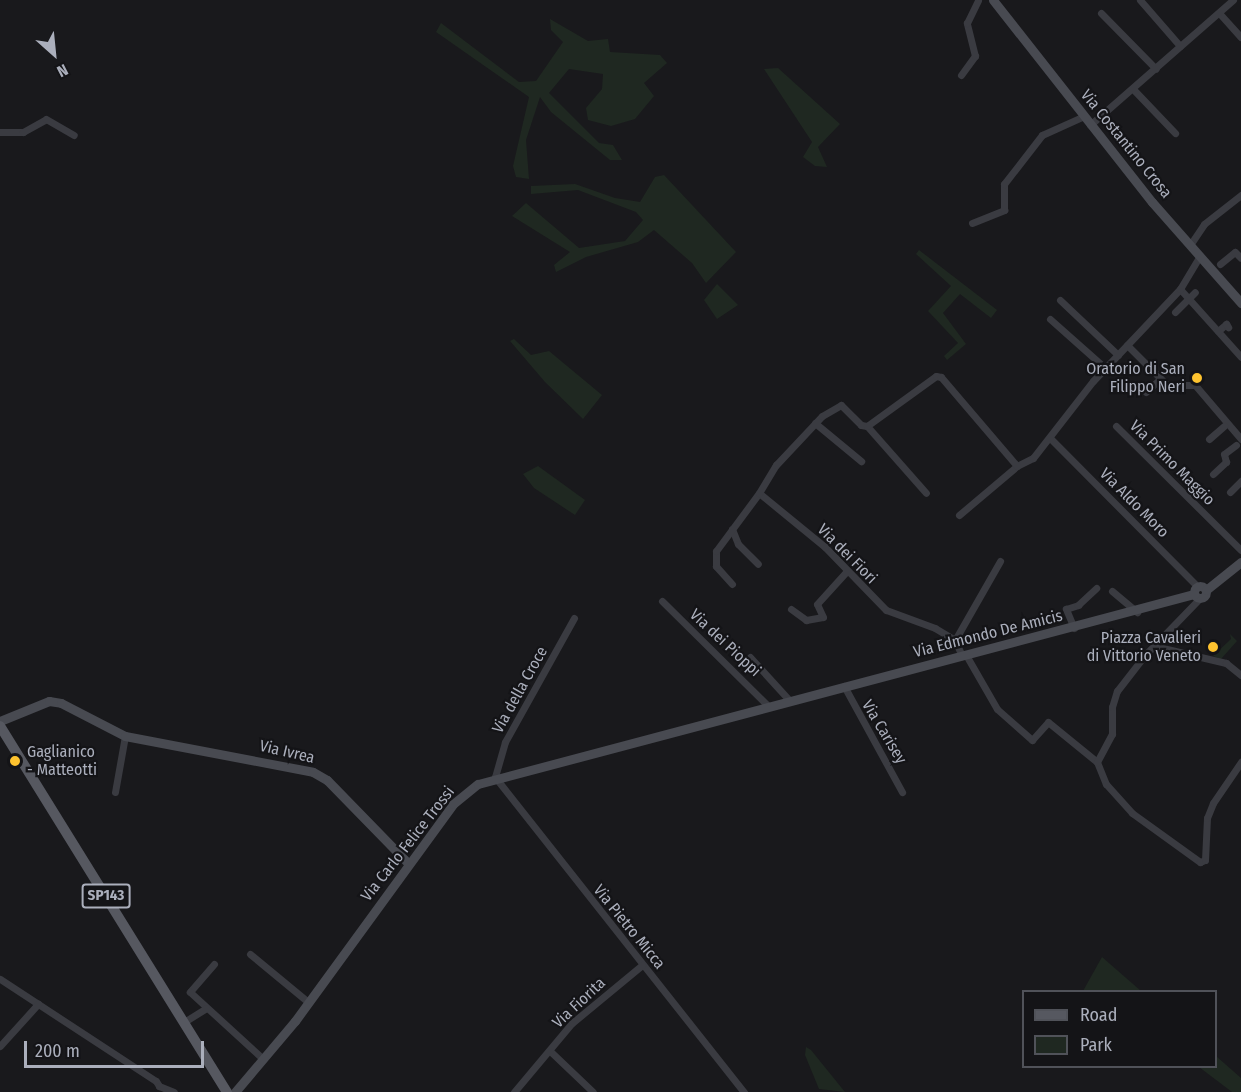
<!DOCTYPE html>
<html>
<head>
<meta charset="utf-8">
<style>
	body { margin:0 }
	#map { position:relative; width:1241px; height:1092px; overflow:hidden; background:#19191c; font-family:"Fira Sans Condensed",sans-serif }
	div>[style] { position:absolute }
	.green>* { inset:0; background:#1f2821 }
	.street>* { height:7px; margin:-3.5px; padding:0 3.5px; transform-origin:3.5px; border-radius:3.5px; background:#3a3b41 }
	.secondary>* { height:9px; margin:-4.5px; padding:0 4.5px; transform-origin:4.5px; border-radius:4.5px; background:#484a51 }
	.secondary>.ring { margin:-4.5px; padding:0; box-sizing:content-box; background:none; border:9px solid #484a51; border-radius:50% }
	.primary>* { height:10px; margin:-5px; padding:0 5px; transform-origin:5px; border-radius:5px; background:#565860 }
	.dots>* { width:16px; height:16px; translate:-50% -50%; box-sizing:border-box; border:3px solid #141417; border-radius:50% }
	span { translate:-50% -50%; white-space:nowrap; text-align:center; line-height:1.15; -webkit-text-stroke:4.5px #141417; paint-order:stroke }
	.shield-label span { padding:2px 4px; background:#141417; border:2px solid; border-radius:4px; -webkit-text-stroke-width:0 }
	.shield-label { font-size:15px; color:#abafbc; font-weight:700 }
	.street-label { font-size:16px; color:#abafbc }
	.poi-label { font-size:16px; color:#abafbc }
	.right { translate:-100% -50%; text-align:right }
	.left { translate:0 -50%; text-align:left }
	.legend { position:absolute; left:1022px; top:990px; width:195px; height:78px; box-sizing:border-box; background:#141417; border:2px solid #505259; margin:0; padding:8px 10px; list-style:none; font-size:18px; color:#abafbc }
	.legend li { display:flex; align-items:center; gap:12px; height:30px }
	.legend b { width:30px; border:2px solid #505259 }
	.north { position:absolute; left:24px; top:24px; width:60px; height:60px; -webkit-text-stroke:4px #141417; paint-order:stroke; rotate:153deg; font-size:16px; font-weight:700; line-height:24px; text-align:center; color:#abafbc }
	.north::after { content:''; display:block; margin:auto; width:21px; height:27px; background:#abafbc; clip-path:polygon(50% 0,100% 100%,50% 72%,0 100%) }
	.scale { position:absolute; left:24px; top:1041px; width:180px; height:27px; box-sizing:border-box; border:3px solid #abafbc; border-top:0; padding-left:8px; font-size:18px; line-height:21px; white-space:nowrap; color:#abafbc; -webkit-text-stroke:4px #141417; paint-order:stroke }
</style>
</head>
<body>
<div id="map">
	<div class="green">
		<i style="clip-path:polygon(550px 19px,588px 41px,608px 39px,610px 52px,660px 55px,667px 63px,644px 83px,654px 96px,635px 119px,611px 126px,588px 120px,586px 108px,602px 89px,603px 74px,569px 69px,549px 93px,599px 143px,613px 145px,622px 160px,610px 160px,551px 112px,540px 97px,526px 140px,529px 179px,516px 177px,513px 166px,529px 97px,436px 32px,441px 23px,519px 82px,536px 81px,563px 42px,551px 30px)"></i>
		<i style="clip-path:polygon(778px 68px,840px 124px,818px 147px,827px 167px,815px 166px,803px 157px,812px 142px,764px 69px)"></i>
		<i style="clip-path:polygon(664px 175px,736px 252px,706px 283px,692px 263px,654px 230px,638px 242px,586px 257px,556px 272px,554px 265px,570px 252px,512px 216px,526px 203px,579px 248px,625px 241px,643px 220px,636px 212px,578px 190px,531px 194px,531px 186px,575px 184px,615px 198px,640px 202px,655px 177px)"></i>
		<i style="clip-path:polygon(919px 250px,997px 310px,991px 318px,960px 294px,943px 313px,966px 344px,947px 360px,944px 356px,958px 343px,928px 311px,951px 286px,916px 254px)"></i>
		<i style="clip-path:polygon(717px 284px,738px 305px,717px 319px,704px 300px)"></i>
		<i style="clip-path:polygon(514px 339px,531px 355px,549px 351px,602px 395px,583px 419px,545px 382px,510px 341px)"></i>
		<i style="clip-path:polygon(538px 466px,585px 500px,575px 515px,534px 488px,523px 474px)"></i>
		<i style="clip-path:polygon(1230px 634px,1237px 641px,1221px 659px,1213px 656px,1231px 639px)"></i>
		<i style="clip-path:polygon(1102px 957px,1141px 991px,1083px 991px)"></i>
		<i style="clip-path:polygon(806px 1047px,811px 1050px,845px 1092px,819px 1089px,805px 1055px)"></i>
		<i style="clip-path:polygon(1216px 1056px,1241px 1078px,1241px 1092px,1232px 1092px,1199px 1067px,1216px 1066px)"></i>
	</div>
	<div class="street">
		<i style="left:1140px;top:0;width:61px;rotate:49deg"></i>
		<i style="left:1101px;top:13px;width:78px;rotate:45.5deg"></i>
		<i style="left:1220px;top:14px;width:31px;rotate:48deg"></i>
		<i style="left:961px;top:75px;width:24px;rotate:-54deg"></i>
		<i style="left:975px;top:56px;width:34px;rotate:-104deg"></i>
		<i style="left:967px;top:23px;width:25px;rotate:-64deg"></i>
		<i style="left:1133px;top:89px;width:61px;rotate:46.3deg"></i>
		<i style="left:1090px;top:125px;width:190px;rotate:-41.2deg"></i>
		<i style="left:0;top:132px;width:23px"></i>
		<i style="left:23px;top:132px;width:26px;rotate:-29deg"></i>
		<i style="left:46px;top:119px;width:32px;rotate:30deg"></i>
		<i style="left:972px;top:223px;width:35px;rotate:-22deg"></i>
		<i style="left:1004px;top:210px;width:26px;rotate:-90deg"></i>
		<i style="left:1004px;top:184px;width:62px;rotate:-52.2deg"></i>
		<i style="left:1042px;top:135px;width:46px;rotate:-24.3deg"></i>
		<i style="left:1190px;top:245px;width:25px;rotate:-56deg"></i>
		<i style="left:1204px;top:224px;width:47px;rotate:-38.1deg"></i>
		<i style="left:1220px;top:264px;width:19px;rotate:-39deg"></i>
		<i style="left:1235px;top:252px;width:8px;rotate:45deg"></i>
		<i style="left:1180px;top:289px;width:91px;rotate:48.1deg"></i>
		<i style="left:1060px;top:300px;width:80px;rotate:43.5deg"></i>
		<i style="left:1175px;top:312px;width:28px;rotate:-45deg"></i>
		<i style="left:1050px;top:319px;width:74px;rotate:41.7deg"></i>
		<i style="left:1218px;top:331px;width:11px;rotate:-41deg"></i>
		<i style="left:1226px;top:324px;width:4px;rotate:56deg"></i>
		<i style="left:1127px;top:345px;width:57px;rotate:45deg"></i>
		<i style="left:1167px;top:385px;width:28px"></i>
		<i style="left:1195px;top:385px;width:71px;rotate:49.6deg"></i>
		<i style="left:1146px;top:392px;width:19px;rotate:-43deg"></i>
		<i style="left:815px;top:423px;width:60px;rotate:39.6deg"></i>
		<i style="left:867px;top:426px;width:89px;rotate:48.6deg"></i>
		<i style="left:1116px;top:426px;width:176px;rotate:44.8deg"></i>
		<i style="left:1050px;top:438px;width:210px;rotate:45.2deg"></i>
		<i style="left:1209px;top:439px;width:20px;rotate:-41deg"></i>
		<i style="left:1213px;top:474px;width:18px;rotate:-43deg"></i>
		<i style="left:1226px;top:462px;width:8px;rotate:-104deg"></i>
		<i style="left:1224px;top:454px;width:15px;rotate:-37deg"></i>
		<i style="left:1230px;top:492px;width:16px;rotate:-45deg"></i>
		<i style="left:959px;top:515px;width:76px;rotate:-40.2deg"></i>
		<i style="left:1017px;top:466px;width:18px;rotate:-27deg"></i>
		<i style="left:1033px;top:458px;width:98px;rotate:-52.1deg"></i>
		<i style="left:1093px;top:381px;width:127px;rotate:-46.6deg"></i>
		<i style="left:1180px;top:289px;width:39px;rotate:-59deg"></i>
		<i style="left:732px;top:529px;width:16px;rotate:68deg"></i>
		<i style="left:738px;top:544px;width:28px;rotate:45deg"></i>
		<i style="left:732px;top:584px;width:24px;rotate:-132deg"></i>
		<i style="left:716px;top:566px;width:15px;rotate:-90deg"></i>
		<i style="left:716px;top:551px;width:72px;rotate:-53.4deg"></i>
		<i style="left:1112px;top:591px;width:33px;rotate:40deg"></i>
		<i style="left:662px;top:601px;width:149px;rotate:44.7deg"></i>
		<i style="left:791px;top:609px;width:19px;rotate:36deg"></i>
		<i style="left:806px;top:620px;width:17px;rotate:-10deg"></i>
		<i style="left:823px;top:617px;width:14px;rotate:-115deg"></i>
		<i style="left:817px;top:604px;width:43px;rotate:-47.8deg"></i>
		<i style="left:574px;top:618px;width:142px;rotate:119.1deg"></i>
		<i style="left:505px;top:742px;width:36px;rotate:106deg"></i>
		<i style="left:495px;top:777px;width:402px;rotate:51.7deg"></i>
		<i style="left:1074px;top:628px;width:21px;rotate:-113deg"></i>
		<i style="left:1066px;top:609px;width:13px;rotate:-18deg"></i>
		<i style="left:1078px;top:605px;width:25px;rotate:-43deg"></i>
		<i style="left:955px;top:640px;width:91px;rotate:-60.3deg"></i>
		<i style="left:1154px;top:646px;width:74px;rotate:13.3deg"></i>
		<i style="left:1226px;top:663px;width:19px;rotate:39deg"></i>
		<i style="left:966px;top:655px;width:62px;rotate:60.1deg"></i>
		<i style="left:997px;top:709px;width:47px;rotate:41.5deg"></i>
		<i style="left:1032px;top:740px;width:24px;rotate:-48deg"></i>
		<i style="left:1048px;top:722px;width:63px;rotate:39.2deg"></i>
		<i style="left:1097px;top:762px;width:24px;rotate:68deg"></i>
		<i style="left:1106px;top:784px;width:39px;rotate:48deg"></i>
		<i style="left:1132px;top:813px;width:84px;rotate:35.8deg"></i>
		<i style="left:1200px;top:862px;width:5px;rotate:-22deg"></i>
		<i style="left:1205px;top:860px;width:42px;rotate:-87.3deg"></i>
		<i style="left:1207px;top:818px;width:16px;rotate:-68deg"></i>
		<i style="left:1213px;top:803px;width:50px;rotate:-55.7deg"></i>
		<i style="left:962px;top:656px;width:17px;rotate:-114deg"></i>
		<i style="left:955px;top:640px;width:23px;rotate:-149deg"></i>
		<i style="left:935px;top:628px;width:52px;rotate:-159.8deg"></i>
		<i style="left:886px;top:610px;width:88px;rotate:-134.1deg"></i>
		<i style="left:825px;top:547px;width:85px;rotate:-140.7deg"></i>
		<i style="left:759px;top:493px;width:33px;rotate:-59deg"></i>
		<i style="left:776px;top:465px;width:67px;rotate:-46.8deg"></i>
		<i style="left:822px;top:416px;width:22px;rotate:-30deg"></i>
		<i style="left:841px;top:405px;width:28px;rotate:45deg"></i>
		<i style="left:861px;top:425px;width:6px;rotate:9deg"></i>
		<i style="left:867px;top:426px;width:85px;rotate:-35.9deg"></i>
		<i style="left:936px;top:376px;width:5px;rotate:11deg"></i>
		<i style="left:941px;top:377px;width:117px;rotate:49.5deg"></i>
		<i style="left:750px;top:657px;width:58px;rotate:47.8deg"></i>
		<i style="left:844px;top:686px;width:121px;rotate:61.3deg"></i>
		<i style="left:1097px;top:762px;width:32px;rotate:-62deg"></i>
		<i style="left:1112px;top:734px;width:27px;rotate:-90deg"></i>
		<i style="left:1112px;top:707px;width:17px;rotate:-73deg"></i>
		<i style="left:1117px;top:691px;width:46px;rotate:-52.1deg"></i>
		<i style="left:1145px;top:655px;width:79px;rotate:-46deg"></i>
		<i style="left:115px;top:792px;width:57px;rotate:-79.9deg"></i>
		<i style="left:250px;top:954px;width:75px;rotate:39.6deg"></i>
		<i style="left:214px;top:964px;width:37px;rotate:131deg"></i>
		<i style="left:190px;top:992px;width:99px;rotate:42.5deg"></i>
		<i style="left:0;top:979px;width:186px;rotate:33.2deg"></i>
		<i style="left:156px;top:1081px;width:6px;rotate:59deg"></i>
		<i style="left:159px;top:1086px;width:16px;rotate:22deg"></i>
		<i style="left:184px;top:1022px;width:26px;rotate:-32deg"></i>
		<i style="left:0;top:1046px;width:57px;rotate:-47.9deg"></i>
		<i style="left:550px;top:1051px;width:59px;rotate:43.6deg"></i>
		<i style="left:514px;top:1092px;width:90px;rotate:-50deg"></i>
		<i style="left:572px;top:1023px;width:91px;rotate:-39.6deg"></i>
	</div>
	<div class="secondary">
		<i style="left:993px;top:0;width:257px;rotate:51.8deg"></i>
		<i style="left:1152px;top:202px;width:135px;rotate:48.6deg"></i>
		<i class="ring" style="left:1194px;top:586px;width:3px;height:3px"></i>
		<i style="left:1206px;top:590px;width:45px;rotate:-38.7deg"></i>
		<i style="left:0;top:721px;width:53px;rotate:-22.2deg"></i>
		<i style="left:49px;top:701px;width:12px;rotate:9deg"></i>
		<i style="left:61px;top:703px;width:72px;rotate:27.3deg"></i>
		<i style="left:125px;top:736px;width:191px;rotate:10.8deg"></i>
		<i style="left:313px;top:772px;width:16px;rotate:30deg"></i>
		<i style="left:327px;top:780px;width:116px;rotate:45.7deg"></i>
		<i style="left:235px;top:1092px;width:93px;rotate:-49.8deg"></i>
		<i style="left:295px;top:1021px;width:268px;rotate:-53.9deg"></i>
		<i style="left:453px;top:804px;width:32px;rotate:-39deg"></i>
		<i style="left:478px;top:784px;width:741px;rotate:-14.86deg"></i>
	</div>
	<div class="primary">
		<i style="left:0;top:726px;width:431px;rotate:58.2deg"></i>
	</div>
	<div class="dots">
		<i style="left:1197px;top:378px;background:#fec32f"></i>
		<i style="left:1213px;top:647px;background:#fec32f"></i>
		<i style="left:15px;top:761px;background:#fec32f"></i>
	</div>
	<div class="shield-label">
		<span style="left:106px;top:896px">SP143</span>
	</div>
	<div class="street-label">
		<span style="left:1126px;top:144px;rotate:51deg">Via Costantino Crosa</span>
		<span style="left:1172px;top:463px;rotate:45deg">Via Primo Maggio</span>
		<span style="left:1134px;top:503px;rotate:45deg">Via Aldo Moro</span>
		<span style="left:847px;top:554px;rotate:45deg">Via dei Fiori</span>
		<span style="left:988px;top:634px;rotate:-14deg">Via Edmondo De Amicis</span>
		<span style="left:725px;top:643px;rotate:43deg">Via dei Pioppi</span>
		<span style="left:520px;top:690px;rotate:-61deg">Via della Croce</span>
		<span style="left:884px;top:732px;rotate:59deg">Via Carisey</span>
		<span style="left:287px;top:752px;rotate:13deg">Via Ivrea</span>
		<span style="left:408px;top:844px;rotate:-52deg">Via Carlo Felice Trossi</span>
		<span style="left:629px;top:927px;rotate:51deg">Via Pietro Micca</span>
		<span style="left:579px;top:1003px;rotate:-43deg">Via Fiorita</span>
	</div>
	<div class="poi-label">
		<span class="right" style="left:1185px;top:378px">Oratorio di San<br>Filippo Neri</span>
		<span class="right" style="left:1201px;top:647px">Piazza Cavalieri<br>di Vittorio Veneto</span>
		<span class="left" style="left:27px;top:761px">Gaglianico<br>- Matteotti</span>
	</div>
	<ul class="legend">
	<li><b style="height:8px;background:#565860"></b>Road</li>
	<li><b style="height:16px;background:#1f2821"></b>Park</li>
	</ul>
	<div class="north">N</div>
	<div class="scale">200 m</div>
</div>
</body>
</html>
